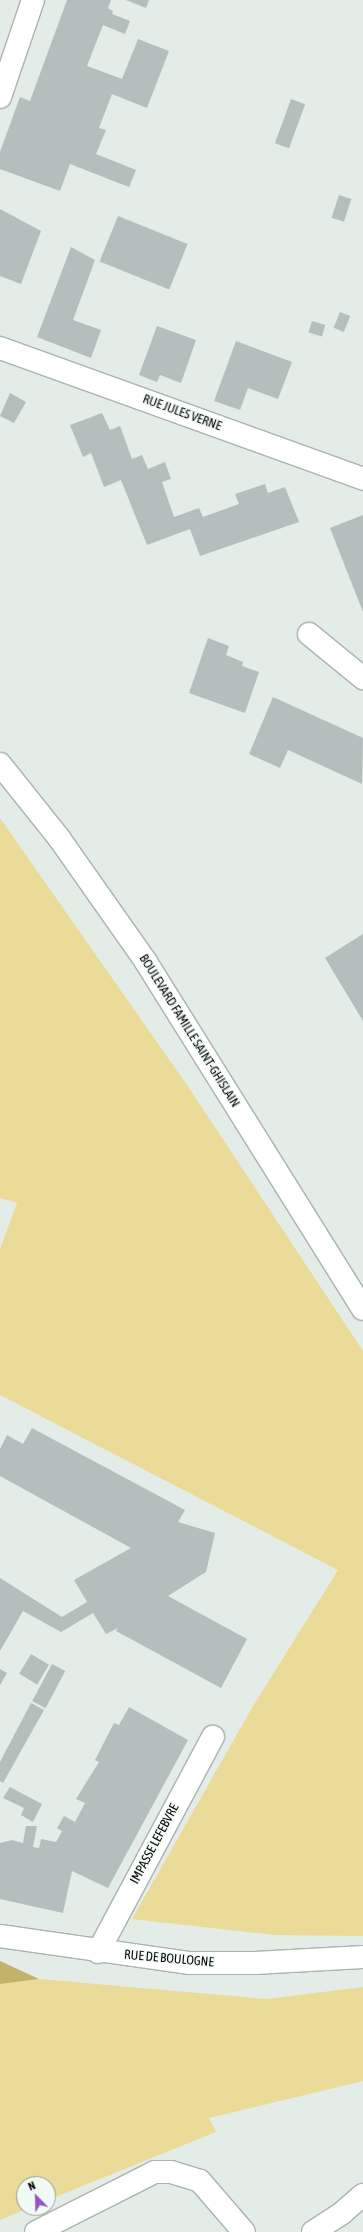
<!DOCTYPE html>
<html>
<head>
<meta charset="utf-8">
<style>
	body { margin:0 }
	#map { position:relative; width:363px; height:2232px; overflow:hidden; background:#e3ece6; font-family:"Asap Condensed",sans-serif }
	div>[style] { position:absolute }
	.green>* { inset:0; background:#ebdb98 }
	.forest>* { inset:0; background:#c3b269 }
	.building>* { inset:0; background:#b3bebd; transform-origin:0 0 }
	.roads { filter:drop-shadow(1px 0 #aab3ad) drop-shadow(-1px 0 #aab3ad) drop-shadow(0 1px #aab3ad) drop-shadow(0 -1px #aab3ad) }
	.minor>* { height:22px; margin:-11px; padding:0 11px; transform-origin:11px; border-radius:11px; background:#fff }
	.major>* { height:22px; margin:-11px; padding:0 11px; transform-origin:11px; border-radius:11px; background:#fff }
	span { translate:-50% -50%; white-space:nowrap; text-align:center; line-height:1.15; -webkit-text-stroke:3px #f1faf4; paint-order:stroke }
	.street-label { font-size:13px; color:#090c0a }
	.north { position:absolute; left:16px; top:2176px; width:40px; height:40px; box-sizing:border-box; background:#f1faf4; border:1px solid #949b96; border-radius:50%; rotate:337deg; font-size:11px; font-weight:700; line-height:16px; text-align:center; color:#090c0a }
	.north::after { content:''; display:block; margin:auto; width:14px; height:18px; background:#9554ca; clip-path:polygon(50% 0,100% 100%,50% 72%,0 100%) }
</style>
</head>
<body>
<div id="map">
	<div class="green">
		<i style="clip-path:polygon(0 818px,187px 1085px,363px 1351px,363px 1936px,274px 1935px,132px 1919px,253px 1706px,338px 1570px,0 1395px,0 1249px,17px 1203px,0 1198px)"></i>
		<i style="clip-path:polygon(39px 1979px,266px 1999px,363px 1987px,363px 2081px,209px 2118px,216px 2132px,48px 2200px,48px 2184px,24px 2184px,24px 2208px,29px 2208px,0 2220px,0 1984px)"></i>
	</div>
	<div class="forest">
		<i style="clip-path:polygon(0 1961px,39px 1979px,0 1984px)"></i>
	</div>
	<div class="building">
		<i style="clip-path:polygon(67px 0,111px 0,108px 8px,113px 11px,112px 14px,130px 21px,125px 34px,103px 25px,87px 66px,122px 79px,138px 39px,169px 51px,147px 108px,112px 94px,99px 128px,106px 130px,96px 154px,136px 170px,129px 187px,70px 164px,60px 191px,0 169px,0 152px,20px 97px,30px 101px)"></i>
		<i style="clip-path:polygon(126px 0,149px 0,146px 8px)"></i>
		<i style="left:291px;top:99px;width:15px;height:47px;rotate:20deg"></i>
		<i style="left:339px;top:195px;width:13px;height:24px;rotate:18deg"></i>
		<i style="clip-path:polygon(0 209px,41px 231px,21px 284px,0 276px)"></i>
		<i style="left:118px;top:216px;width:75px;height:49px;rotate:22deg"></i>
		<i style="clip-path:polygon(71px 247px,95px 260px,73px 320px,101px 330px,91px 358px,37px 337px)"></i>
		<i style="left:340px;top:312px;width:11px;height:17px;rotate:22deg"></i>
		<i style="left:312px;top:321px;width:14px;height:12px;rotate:17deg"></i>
		<i style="clip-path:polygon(157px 326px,196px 340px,181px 383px,160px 375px,157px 382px,139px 375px)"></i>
		<i style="clip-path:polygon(236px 341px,292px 362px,278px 399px,248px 388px,240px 410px,214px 401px)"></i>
		<i style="clip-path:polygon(10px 393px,26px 402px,14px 423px,0 416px)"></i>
		<i style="clip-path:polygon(102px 413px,110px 430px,120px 426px,132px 459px,142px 455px,148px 469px,165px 462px,171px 479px,162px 482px,174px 517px,199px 508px,203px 517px,239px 504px,235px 494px,265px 484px,268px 493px,285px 487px,299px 522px,200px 556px,190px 529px,147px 545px,121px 480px,104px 487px,91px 453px,83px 457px,70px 425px)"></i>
		<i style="clip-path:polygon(363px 515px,363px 612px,330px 528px)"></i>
		<i style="clip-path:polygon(208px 638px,229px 646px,226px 655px,243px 662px,242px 666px,259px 672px,245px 713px,189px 693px)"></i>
		<i style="clip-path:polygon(273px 697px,363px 738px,362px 784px,288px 750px,280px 768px,249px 754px)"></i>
		<i style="clip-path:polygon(363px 934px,363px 1021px,325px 958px)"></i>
		<i style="clip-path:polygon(32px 1428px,185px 1510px,178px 1522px,215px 1533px,206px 1572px,168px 1596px,247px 1639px,221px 1688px,116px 1631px,118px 1628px,106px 1634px,93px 1613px,61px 1632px,23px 1611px,0 1651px,0 1578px,62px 1617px,87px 1602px,74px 1580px,131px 1548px,0 1476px,0 1449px,7px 1435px,23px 1444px)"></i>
		<i style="left:31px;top:1654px;width:21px;height:23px;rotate:31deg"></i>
		<i style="left:52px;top:1664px;width:15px;height:42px;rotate:28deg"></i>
		<i style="clip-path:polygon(0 1669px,7px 1673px,0 1685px)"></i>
		<i style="clip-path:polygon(31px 1703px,44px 1710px,3px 1783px,0 1781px,0 1762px)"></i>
		<i style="clip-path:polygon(129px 1707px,188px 1740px,108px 1888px,72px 1871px,63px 1913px,0 1899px,0 1843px,12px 1840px,23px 1843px,26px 1826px,37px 1826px,33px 1847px,39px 1848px,41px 1839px,56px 1842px,62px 1831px,57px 1828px,64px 1816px,75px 1822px,85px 1803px,76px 1799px,99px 1762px,95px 1760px,114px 1723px,119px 1725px)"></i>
		<i style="clip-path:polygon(10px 1787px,42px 1804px,33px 1822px,21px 1815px,24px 1808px,3px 1798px)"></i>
	</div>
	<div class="roads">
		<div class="minor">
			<i style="left:0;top:348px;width:386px;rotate:19.8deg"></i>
			<i style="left:309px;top:634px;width:70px;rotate:39.2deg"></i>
			<i style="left:0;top:1936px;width:192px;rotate:8.1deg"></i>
			<i style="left:190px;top:1963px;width:65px"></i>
			<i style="left:255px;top:1963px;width:108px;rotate:-3.2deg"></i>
			<i style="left:98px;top:1952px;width:244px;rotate:-61.9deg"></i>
			<i style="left:36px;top:2232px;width:133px;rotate:-26.8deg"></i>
			<i style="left:155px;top:2172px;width:16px"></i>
			<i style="left:171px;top:2172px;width:30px;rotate:17deg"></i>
			<i style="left:200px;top:2181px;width:67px;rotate:49.2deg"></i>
			<i style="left:313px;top:2232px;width:35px;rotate:-33deg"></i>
			<i style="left:342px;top:2213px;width:28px;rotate:-41deg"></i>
		</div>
		<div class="major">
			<i style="left:0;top:97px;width:102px;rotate:-71.2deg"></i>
			<i style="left:0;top:764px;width:95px;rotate:51.4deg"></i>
			<i style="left:59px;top:838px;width:151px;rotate:54.9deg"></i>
			<i style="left:146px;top:962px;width:409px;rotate:58deg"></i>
		</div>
	</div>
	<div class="street-label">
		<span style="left:182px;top:413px;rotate:20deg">RUE JULES VERNE</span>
		<span style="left:189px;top:1031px;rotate:58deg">BOULEVARD FAMILLE SAINT-GHISLAIN</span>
		<span style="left:155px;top:1844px;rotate:-62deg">IMPASSE LEFEBVRE</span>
		<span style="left:169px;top:1959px;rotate:5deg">RUE DE BOULOGNE</span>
	</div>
	<div class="north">N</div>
</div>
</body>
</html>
